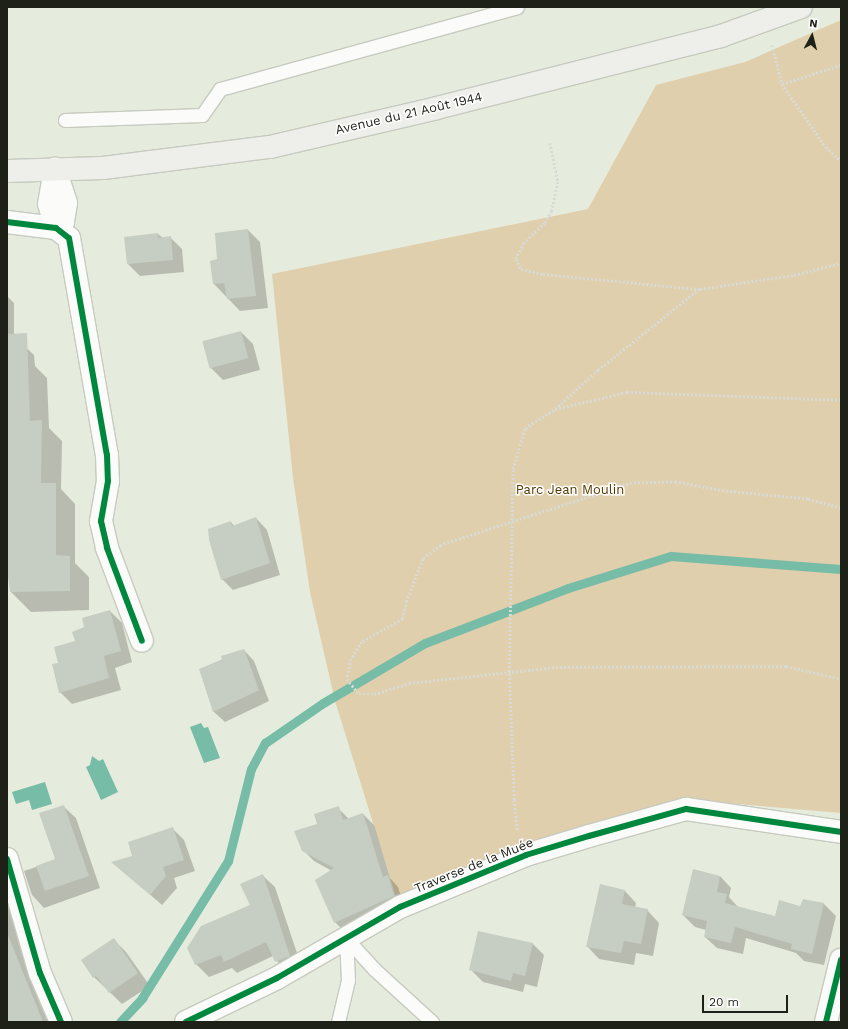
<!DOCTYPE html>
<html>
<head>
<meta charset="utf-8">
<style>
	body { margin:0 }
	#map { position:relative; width:848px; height:1029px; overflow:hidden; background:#e6ecdd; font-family:"Work Sans",sans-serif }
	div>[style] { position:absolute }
	.green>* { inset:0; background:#e0cfac }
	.water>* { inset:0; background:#77bca6 }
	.shadow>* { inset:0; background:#0003 }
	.stream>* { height:9px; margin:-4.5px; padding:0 4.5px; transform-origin:4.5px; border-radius:4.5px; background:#77bca6 }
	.building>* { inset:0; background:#c6cdc2; transform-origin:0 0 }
	.path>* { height:2.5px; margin-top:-1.25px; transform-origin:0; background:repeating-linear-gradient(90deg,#d8dad6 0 2px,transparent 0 4px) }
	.roads { filter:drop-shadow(1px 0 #c6cabf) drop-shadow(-1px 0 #c6cabf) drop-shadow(0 1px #c6cabf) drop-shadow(0 -1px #c6cabf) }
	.service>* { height:13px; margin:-6.5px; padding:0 6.5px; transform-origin:6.5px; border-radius:6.5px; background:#fbfcfa }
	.minor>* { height:22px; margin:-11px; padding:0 11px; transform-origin:11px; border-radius:11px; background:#fbfcfa }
	.secondary>* { height:22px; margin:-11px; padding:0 11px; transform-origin:11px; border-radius:11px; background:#eeefea }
	.cycleway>* { height:6px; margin:-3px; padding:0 3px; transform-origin:3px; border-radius:3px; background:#00873e }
	span { translate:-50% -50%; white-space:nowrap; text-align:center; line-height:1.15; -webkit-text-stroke:3px #fff; paint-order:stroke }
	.street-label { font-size:13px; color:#1d2117 }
	.park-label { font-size:13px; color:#553901 }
	.frame { position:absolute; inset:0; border:8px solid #1d2117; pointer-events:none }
	.north { position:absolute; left:792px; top:16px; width:40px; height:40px; -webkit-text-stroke:3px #fff; paint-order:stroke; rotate:7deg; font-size:11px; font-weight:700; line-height:16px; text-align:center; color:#1d2117 }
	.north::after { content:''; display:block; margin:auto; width:14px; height:18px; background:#1d2117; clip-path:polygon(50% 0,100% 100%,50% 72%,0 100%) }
	.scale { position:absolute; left:702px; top:995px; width:86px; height:18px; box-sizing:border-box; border:2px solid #1d2117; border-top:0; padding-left:5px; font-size:12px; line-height:14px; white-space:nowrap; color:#1d2117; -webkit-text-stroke:3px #fff; paint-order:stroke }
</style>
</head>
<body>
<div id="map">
	<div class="green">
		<i style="clip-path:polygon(841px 20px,841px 813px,680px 799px,532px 843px,397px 900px,335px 701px,310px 592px,293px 478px,272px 274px,588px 209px,656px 85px,745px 62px)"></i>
	</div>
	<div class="water">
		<i style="clip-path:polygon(201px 723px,204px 728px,208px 727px,220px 758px,204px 763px,190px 727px)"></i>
		<i style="clip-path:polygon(92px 756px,99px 761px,103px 759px,118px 792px,101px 800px,86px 767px,90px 765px)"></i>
		<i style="clip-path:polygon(45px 782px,52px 804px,32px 810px,29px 800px,16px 804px,12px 792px)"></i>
	</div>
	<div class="shadow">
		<i style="clip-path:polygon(248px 230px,260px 242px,268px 308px,240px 311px,214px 284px,211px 262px,218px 260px)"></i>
		<i style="clip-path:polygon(158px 234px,163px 238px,170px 237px,182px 249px,184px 272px,140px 276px,128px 264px)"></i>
		<i style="clip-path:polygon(7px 296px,14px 303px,14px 336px,34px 355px,35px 366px,47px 378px,49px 428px,62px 441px,61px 489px,75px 504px,75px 563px,89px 577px,89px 610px,31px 612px,11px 592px,10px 571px,7px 567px)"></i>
		<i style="clip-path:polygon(241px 332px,253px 344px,260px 370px,223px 380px,210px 367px)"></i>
		<i style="clip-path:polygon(256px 518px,267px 530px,280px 575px,233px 590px,222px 579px,231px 522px,234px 526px)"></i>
		<i style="clip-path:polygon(110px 611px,122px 623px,132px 662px,115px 668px,121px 690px,72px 704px,60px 692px,59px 663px,85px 628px)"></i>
		<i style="clip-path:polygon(244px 650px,254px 661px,269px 701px,225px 722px,214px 712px,200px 669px)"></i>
		<i style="clip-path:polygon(63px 806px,76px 818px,100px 888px,44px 908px,32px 895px,24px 871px,57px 860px)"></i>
		<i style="clip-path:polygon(338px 808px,349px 819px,363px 814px,374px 825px,390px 878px,398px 887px,404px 906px,346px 933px,335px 922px,332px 871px,314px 861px,303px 850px,319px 824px)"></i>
		<i style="clip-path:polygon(173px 829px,184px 840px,195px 871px,174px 878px,177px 888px,162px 905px,113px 862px,133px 857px)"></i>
		<i style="clip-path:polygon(262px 875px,275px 887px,302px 968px,288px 974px,273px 956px,237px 973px,232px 968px,209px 977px,196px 964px,251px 906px)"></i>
		<i style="clip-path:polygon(720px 876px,731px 888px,729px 897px,738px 907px,776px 917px,801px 907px,804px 900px,824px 904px,836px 916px,824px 965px,804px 961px,796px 953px,746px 938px,743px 954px,717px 948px,705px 937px,706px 930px,695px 927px,683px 915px)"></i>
		<i style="clip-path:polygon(7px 887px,49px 1022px,7px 1022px)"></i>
		<i style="clip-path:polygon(624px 890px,636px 903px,635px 908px,647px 910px,659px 923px,653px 956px,636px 953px,634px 965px,599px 959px,587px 946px)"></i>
		<i style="clip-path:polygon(113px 939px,126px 952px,150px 986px,122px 1004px,94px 977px)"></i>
		<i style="clip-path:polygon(532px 943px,544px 955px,537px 987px,525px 984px,523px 992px,483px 982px,471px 970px)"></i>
	</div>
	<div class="stream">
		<i style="left:120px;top:1022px;width:33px;rotate:-47deg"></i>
		<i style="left:142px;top:998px;width:162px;rotate:-57.9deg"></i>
		<i style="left:228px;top:861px;width:95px;rotate:-76deg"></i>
		<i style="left:251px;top:769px;width:30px;rotate:-62deg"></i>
		<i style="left:265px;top:743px;width:70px;rotate:-34.6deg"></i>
		<i style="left:323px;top:703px;width:118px;rotate:-30.5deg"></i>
		<i style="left:425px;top:643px;width:153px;rotate:-21deg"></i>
		<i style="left:568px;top:588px;width:108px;rotate:-17.3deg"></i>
		<i style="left:671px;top:556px;width:170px;rotate:4.4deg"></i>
	</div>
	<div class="building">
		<i style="clip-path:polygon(248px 229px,256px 296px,227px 299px,224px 283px,213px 284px,210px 261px,217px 259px,215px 233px)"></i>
		<i style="clip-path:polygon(158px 233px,158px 238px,171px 236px,173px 260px,127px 264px,124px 237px)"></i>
		<i style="left:241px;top:331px;width:28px;height:40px;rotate:75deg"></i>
		<i style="clip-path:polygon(27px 333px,30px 421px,42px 420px,41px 483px,56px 483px,56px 555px,70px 556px,70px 591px,10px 592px,7px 569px,7px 334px)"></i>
		<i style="clip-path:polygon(256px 517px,270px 563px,221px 580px,209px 540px,208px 529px,231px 521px,232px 526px)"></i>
		<i style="clip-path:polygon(110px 610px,121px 651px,104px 656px,109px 678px,59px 693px,52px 664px,58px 663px,54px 647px,75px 641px,72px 632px,84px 627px,82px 618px)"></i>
		<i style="clip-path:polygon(244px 649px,259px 690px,213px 712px,199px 669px,222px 660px,221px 656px)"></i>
		<i style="clip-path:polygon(64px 805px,89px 876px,45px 891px,36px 866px,55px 859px,39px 813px)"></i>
		<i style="clip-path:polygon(339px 806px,343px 820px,363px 813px,383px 877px,388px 875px,394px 896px,334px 923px,315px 880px,334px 868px,302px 851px,294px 831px,317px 824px,314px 814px)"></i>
		<i style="clip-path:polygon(173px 827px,184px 860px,163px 867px,166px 876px,150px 895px,111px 862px,132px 856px,128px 842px)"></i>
		<i style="clip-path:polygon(693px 869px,720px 876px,717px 892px,727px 894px,725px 903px,775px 916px,779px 900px,800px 906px,803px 899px,824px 903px,812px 954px,791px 949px,792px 944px,735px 927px,731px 943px,704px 937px,707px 921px,682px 915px)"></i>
		<i style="clip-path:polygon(263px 874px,290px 956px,275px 962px,266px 942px,224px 962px,221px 955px,195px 965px,187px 948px,201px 926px,250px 905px,240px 884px)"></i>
		<i style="clip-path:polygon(600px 884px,625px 890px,622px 904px,648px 909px,641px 944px,624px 941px,621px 953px,586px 947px)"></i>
		<i style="clip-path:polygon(478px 931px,533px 943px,525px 976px,513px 973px,511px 981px,469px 970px)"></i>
		<i style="clip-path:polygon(7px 935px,8px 935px,43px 1022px,7px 1022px)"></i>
		<i style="clip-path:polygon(114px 938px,138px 973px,109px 993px,96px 976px,93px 978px,81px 960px)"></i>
	</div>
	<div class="path">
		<i style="left:772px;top:45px;width:40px;rotate:75.6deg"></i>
		<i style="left:782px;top:84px;width:77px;rotate:55.1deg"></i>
		<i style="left:826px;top:147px;width:21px;rotate:43deg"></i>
		<i style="left:782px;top:84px;width:62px;rotate:-17.9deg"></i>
		<i style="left:550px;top:143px;width:40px;rotate:78deg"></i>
		<i style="left:558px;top:182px;width:30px;rotate:102deg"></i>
		<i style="left:552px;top:211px;width:14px;rotate:120deg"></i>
		<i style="left:545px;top:223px;width:29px;rotate:136deg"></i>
		<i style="left:524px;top:243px;width:18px;rotate:117deg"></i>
		<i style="left:516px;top:259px;width:11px;rotate:63deg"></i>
		<i style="left:521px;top:269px;width:23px;rotate:13deg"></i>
		<i style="left:543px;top:274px;width:158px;rotate:5.5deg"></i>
		<i style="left:700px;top:289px;width:95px;rotate:-8.5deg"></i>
		<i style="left:794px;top:275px;width:49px;rotate:-14.3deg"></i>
		<i style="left:555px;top:409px;width:58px;rotate:-42.2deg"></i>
		<i style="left:598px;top:370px;width:129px;rotate:-38.7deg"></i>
		<i style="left:841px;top:508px;width:34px;rotate:-165deg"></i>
		<i style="left:808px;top:499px;width:84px;rotate:-174.6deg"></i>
		<i style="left:724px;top:491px;width:49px;rotate:-169.4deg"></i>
		<i style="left:676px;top:482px;width:44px;rotate:178.7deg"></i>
		<i style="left:632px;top:483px;width:201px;rotate:162deg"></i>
		<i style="left:441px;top:545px;width:23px;rotate:142deg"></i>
		<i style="left:423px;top:559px;width:45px;rotate:110.9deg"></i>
		<i style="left:407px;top:601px;width:18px;rotate:103deg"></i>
		<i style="left:403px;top:619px;width:47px;rotate:150.7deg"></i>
		<i style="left:362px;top:642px;width:20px;rotate:123deg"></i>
		<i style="left:351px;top:659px;width:20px;rotate:101deg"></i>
		<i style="left:347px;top:679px;width:19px;rotate:51deg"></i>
		<i style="left:359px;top:694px;width:15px"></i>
		<i style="left:374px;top:694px;width:37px;rotate:-17deg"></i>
		<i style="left:409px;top:683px;width:148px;rotate:-6.2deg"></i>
		<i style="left:556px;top:667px;width:230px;rotate:-0.2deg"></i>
		<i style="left:786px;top:666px;width:57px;rotate:13.3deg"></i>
		<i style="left:517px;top:830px;width:30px;rotate:-96deg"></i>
		<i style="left:514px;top:800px;width:128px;rotate:-92.2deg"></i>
		<i style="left:509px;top:672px;width:203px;rotate:-88.9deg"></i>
		<i style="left:513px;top:469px;width:43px;rotate:-73.7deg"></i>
		<i style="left:525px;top:428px;width:36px;rotate:-32deg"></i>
		<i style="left:555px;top:409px;width:74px;rotate:-13.3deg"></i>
		<i style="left:627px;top:392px;width:214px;rotate:2.1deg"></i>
	</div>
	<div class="roads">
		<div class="service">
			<i style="left:65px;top:120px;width:137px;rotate:-2.1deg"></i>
			<i style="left:202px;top:115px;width:32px;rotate:-55deg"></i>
			<i style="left:220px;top:89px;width:308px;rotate:-15.4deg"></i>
			<i style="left:346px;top:938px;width:42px;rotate:47.9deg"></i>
			<i style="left:374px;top:969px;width:79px;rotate:42.4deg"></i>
			<i style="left:338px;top:1022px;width:43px;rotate:-76.6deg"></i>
			<i style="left:348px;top:980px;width:42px;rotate:-92.7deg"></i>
		</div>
		<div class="minor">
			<i style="left:55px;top:169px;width:36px;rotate:72deg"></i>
			<i style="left:66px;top:203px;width:19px;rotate:99deg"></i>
			<i style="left:63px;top:222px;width:9px;rotate:139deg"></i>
			<i style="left:56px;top:228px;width:25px;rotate:-106deg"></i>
			<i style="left:49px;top:204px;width:36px;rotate:-80deg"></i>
			<i style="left:7px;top:222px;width:49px;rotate:7deg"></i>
			<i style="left:56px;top:228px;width:16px;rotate:38deg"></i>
			<i style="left:69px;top:238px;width:220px;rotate:80.1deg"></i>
			<i style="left:107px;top:455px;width:26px;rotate:88deg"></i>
			<i style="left:108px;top:481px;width:41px;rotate:99.9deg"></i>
			<i style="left:101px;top:521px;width:28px;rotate:77deg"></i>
			<i style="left:107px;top:548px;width:99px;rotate:69.4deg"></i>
			<i style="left:7px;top:859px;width:119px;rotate:73.9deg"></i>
			<i style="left:40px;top:973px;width:53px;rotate:66.8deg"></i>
			<i style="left:186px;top:1022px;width:101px;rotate:-25.8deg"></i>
			<i style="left:277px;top:978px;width:142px;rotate:-30deg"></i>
			<i style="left:400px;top:907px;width:136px;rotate:-22.4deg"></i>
			<i style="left:526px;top:855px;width:66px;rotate:-16.8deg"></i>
			<i style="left:589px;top:836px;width:101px;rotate:-15.6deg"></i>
			<i style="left:686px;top:809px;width:157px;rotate:8.4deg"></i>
			<i style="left:826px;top:1022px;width:64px;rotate:-76.4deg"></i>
		</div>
		<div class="secondary">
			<i style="left:7px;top:171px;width:96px;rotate:-1.8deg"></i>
			<i style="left:103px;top:168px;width:168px;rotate:-7.2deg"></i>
			<i style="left:270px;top:147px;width:171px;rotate:-13.1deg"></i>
			<i style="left:437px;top:108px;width:293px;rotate:-14.2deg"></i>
			<i style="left:721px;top:36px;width:85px;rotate:-19.9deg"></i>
		</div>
	</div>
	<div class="cycleway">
		<i style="left:7px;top:222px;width:49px;rotate:7deg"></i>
		<i style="left:56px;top:228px;width:16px;rotate:38deg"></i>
		<i style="left:69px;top:238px;width:220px;rotate:80.1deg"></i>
		<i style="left:107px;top:455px;width:26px;rotate:88deg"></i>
		<i style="left:108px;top:481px;width:41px;rotate:99.9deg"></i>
		<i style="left:101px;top:521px;width:28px;rotate:77deg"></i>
		<i style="left:107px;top:548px;width:99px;rotate:69.4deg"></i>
		<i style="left:7px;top:859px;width:119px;rotate:73.9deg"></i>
		<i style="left:40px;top:973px;width:53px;rotate:66.8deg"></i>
		<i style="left:186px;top:1022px;width:101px;rotate:-25.8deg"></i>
		<i style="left:277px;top:978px;width:142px;rotate:-30deg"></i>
		<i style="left:400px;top:907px;width:136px;rotate:-22.4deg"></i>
		<i style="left:526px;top:855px;width:66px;rotate:-16.8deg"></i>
		<i style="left:589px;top:836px;width:101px;rotate:-15.6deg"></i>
		<i style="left:686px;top:809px;width:157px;rotate:8.4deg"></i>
		<i style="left:826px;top:1022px;width:64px;rotate:-76.4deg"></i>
	</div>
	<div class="street-label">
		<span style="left:409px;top:114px;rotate:-13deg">Avenue du 21 Août 1944</span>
		<span style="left:474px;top:866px;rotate:-22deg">Traverse de la Muée</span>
	</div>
	<div class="park-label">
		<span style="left:570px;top:490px">Parc Jean Moulin</span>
	</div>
	<div class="frame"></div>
	<div class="north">N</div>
	<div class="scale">20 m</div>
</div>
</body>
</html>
